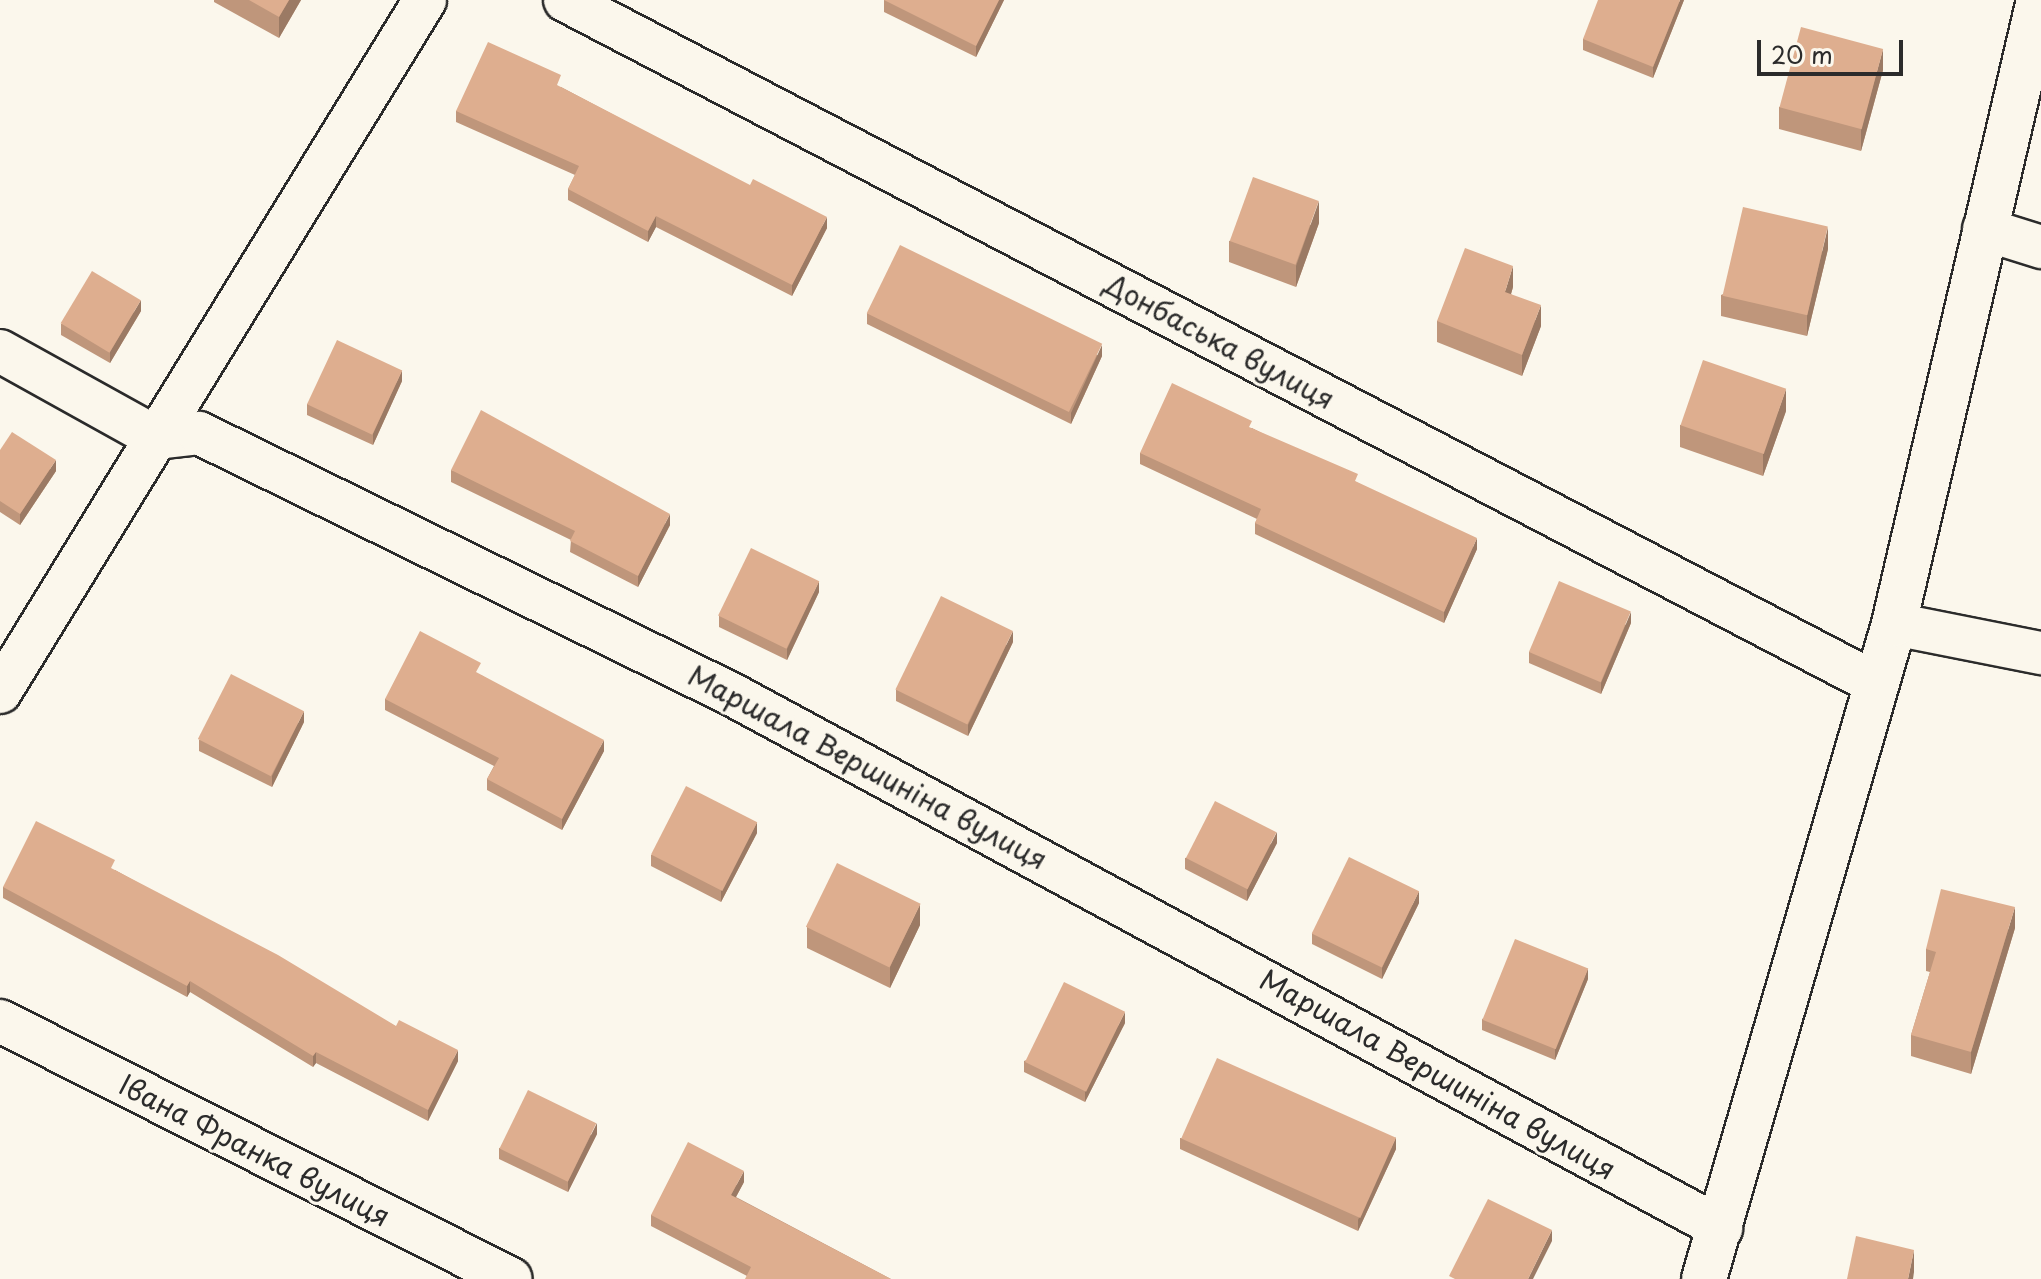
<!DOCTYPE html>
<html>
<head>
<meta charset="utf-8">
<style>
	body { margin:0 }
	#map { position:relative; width:2041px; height:1279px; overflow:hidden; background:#fbf7ec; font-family:"Playpen Sans",sans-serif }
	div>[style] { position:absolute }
	.roads { filter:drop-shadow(2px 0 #2b2b2b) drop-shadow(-2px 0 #2b2b2b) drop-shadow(0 2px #2b2b2b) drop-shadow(0 -2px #2b2b2b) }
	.street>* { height:42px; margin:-21px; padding:0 21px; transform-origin:21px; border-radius:21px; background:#fbf7ec }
	.secondary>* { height:44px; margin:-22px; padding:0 22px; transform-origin:22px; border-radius:22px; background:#fbf7ec }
	.wall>* { inset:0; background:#bf967b }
	.shaded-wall>* { inset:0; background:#9b7a64 }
	.building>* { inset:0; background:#deae8f; transform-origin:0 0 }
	span { translate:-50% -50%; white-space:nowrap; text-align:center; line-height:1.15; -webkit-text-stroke:6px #fbf7ec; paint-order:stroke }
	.street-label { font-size:28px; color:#2b2b2b }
	.scale { position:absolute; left:1757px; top:40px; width:146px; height:36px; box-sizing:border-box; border:4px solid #2b2b2b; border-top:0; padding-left:10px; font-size:24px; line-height:28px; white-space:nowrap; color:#2b2b2b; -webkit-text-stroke:6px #fbf7ec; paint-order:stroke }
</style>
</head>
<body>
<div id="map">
	<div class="roads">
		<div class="street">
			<i style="left:565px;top:0;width:1477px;rotate:27.54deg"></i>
			<i style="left:1984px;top:229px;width:60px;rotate:17.5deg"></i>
			<i style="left:0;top:351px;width:179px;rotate:29deg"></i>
			<i style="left:157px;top:438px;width:42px;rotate:-6.8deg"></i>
			<i style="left:199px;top:433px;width:595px;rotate:26.13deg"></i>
			<i style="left:733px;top:695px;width:1123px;rotate:28.35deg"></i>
			<i style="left:1894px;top:624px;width:150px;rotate:11.2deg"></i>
			<i style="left:0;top:692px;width:812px;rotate:-58.44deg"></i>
			<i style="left:0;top:1021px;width:572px;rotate:26.79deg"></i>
		</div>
		<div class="secondary">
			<i style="left:1704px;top:1279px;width:682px;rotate:-73.82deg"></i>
			<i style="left:1894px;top:624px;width:641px;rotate:-76.92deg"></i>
		</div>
	</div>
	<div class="wall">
		<i style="clip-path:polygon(214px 0,301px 0,279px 38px,214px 2px)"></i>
		<i style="clip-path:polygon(884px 0,1004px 0,976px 57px,884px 12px)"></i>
		<i style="clip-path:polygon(1684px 0,1653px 78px,1583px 50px,1583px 39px)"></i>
		<i style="clip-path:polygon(1883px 70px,1861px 151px,1779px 129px,1779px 107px)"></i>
		<i style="clip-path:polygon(561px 87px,827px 228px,792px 296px,656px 227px,648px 242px,568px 200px,568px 189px,575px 175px,456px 122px,456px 111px)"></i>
		<i style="clip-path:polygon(1319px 223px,1296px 287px,1229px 262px,1229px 241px)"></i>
		<i style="clip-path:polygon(1828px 249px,1807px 336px,1721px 316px,1721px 295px)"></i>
		<i style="clip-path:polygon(1513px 287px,1511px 294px,1541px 326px,1522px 376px,1437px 342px,1437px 321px)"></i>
		<i style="clip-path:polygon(141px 311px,110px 363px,61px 335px,61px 324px)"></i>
		<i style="clip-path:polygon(867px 313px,1102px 356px,1071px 424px,867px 324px)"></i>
		<i style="clip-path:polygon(402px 381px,373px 445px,307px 415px,307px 404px)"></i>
		<i style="clip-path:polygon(1786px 411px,1763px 476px,1680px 447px,1680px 425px)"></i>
		<i style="clip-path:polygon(1252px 428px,1358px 483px,1477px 549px,1444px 623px,1255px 534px,1255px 523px,1257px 519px,1140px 464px,1140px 453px)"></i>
		<i style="clip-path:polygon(0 450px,56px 471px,20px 525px,0 512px)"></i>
		<i style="clip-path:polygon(451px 470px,670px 525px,638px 587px,570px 552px,571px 540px,451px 482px)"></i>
		<i style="clip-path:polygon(819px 592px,787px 660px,719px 627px,719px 616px)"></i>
		<i style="clip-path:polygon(1631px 623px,1601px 694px,1529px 663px,1529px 652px)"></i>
		<i style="clip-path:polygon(1013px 642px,968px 736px,896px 701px,896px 690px)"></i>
		<i style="clip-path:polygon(481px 675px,604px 751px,562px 830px,487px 790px,487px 779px,494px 766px,385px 710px,385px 699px)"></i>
		<i style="clip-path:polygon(304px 722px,272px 787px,199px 751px,199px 740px)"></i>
		<i style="clip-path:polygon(757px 833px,721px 902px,651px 866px,651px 855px)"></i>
		<i style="clip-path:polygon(1277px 843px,1247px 901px,1185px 869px,1185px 858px)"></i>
		<i style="clip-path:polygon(115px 870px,458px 1061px,428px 1121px,316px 1063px,313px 1067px,190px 992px,187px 997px,3px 898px,3px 887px)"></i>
		<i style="clip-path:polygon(1419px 903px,1382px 979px,1312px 944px,1312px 933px)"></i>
		<i style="clip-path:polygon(920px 925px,890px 988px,807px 948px,807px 927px)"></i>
		<i style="clip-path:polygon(2015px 928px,1971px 1074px,1911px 1056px,1911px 1035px,1930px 972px,1926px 971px,1926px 949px)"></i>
		<i style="clip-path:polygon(1588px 979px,1555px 1060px,1482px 1030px,1482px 1019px)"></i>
		<i style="clip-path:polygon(1125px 1023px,1085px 1102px,1024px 1072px,1024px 1061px)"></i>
		<i style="clip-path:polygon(597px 1134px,568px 1192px,499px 1159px,499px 1148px)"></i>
		<i style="clip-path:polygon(1180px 1138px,1396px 1149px,1358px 1231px,1180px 1149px)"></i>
		<i style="clip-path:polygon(744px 1182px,736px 1197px,891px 1279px,747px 1276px,651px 1226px,651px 1215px)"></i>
	</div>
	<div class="shaded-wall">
		<i style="clip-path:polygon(289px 0,301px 0,279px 38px,279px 17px)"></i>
		<i style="clip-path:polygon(999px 0,1004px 0,976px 57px,976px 46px)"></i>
		<i style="clip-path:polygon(1680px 0,1684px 0,1653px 78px,1653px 67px)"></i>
		<i style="clip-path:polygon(1883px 49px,1883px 70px,1861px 151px,1861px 130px)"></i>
		<i style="clip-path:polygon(1319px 201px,1319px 223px,1296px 287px,1296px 266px)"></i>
		<i style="clip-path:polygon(656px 216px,656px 227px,648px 242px,648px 231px)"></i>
		<i style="clip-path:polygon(827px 217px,827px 228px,792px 296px,792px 285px)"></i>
		<i style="clip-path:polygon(1828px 227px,1828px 249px,1807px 336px,1807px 315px)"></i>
		<i style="clip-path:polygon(1513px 266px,1513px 287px,1505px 314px,1505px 292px)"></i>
		<i style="clip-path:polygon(141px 300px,141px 311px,110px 363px,110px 352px)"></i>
		<i style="clip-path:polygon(1541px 305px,1541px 326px,1522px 376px,1522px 355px)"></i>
		<i style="clip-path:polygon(1102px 345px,1102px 356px,1071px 424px,1071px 413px)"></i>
		<i style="clip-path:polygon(402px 370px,402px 381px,373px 445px,373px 434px)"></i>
		<i style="clip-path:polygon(1786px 389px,1786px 411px,1763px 476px,1763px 454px)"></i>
		<i style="clip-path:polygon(56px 460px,56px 471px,20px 525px,20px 514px)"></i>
		<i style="clip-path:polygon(670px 514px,670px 525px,638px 587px,638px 576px)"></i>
		<i style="clip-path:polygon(1477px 538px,1477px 549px,1444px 623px,1444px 612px)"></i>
		<i style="clip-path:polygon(819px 581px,819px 592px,787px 660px,787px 649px)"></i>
		<i style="clip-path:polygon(1631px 612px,1631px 623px,1601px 694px,1601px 683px)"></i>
		<i style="clip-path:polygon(1013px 631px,1013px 642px,968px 736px,968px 725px)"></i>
		<i style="clip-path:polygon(304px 711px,304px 722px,272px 787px,272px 776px)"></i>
		<i style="clip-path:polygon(604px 740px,604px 751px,562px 830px,562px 819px)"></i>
		<i style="clip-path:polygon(757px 822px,757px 833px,721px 902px,721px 891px)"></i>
		<i style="clip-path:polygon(1277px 832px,1277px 843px,1247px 901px,1247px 890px)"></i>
		<i style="clip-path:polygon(1419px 891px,1419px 903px,1382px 979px,1382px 968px)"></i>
		<i style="clip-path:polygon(920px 904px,920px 925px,890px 988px,890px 967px)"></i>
		<i style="clip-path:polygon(2015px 907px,2015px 928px,1971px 1074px,1971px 1052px)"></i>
		<i style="clip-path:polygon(1588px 968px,1588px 979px,1555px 1060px,1555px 1049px)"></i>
		<i style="clip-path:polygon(190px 981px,190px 992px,187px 997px,187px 986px)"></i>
		<i style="clip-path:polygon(1125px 1012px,1125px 1023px,1085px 1102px,1085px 1091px)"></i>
		<i style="clip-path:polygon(458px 1050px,458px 1061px,428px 1121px,428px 1110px)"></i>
		<i style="clip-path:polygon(316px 1052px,316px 1063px,313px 1067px,313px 1056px)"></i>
		<i style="clip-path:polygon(597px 1123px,597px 1134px,568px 1192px,568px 1181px)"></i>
		<i style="clip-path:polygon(1396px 1137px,1396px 1149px,1358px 1231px,1358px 1220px)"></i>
		<i style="clip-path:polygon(744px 1171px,744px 1182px,731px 1206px,731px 1195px)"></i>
		<i style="clip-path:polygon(1552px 1230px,1552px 1241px,1533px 1279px,1528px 1279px)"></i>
		<i style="clip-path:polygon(1914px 1250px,1914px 1272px,1913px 1279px,1908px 1279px)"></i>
	</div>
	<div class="building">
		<i style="clip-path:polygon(249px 0,289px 0,279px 17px)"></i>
		<i style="clip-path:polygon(884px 0,999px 0,976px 46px)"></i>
		<i style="clip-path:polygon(1598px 0,1680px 0,1653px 67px,1583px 39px)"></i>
		<i style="left:1801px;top:27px;width:85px;height:83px;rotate:15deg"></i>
		<i style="clip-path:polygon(488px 42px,561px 75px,557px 85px,750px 185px,753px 179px,827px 217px,792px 285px,656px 216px,648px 231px,568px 189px,579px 166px,456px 111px)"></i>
		<i style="left:1253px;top:177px;width:70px;height:68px;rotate:20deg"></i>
		<i style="left:1743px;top:207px;width:87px;height:91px;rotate:13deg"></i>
		<i style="left:900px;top:245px;width:225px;height:76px;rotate:26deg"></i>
		<i style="clip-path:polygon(1465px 248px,1513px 266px,1505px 292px,1541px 305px,1522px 355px,1437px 321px)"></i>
		<i style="left:92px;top:271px;width:57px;height:61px;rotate:31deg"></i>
		<i style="left:337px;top:340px;width:72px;height:71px;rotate:25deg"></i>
		<i style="left:1703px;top:360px;width:88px;height:69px;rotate:19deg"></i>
		<i style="clip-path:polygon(1172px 383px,1252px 421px,1249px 427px,1358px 474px,1355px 481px,1477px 538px,1444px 612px,1255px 523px,1261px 509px,1140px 453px)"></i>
		<i style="clip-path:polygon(481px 410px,670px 514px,638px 576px,570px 541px,575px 531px,451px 470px)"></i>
		<i style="clip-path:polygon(12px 432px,56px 460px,20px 514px,0 501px,0 450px)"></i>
		<i style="left:751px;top:548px;width:76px;height:75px;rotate:26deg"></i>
		<i style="left:1559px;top:581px;width:78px;height:77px;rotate:23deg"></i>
		<i style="left:941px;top:596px;width:80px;height:104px;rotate:26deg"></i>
		<i style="clip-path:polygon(420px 631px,481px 663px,476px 672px,604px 740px,562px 819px,487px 779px,499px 758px,385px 699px)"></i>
		<i style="left:231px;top:674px;width:82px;height:73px;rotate:27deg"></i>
		<i style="left:686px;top:786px;width:80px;height:77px;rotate:27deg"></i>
		<i style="left:1215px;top:801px;width:69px;height:64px;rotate:27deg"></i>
		<i style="clip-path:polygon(36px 821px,115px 860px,111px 868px,278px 955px,396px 1026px,399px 1020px,458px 1050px,428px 1110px,316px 1052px,313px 1056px,190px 981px,187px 986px,3px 887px)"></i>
		<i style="left:1349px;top:857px;width:78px;height:85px;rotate:26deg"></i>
		<i style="left:837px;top:863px;width:93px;height:71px;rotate:26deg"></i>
		<i style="clip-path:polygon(1941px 889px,2015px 907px,1971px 1052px,1911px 1035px,1936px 952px,1926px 949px)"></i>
		<i style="left:1515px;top:939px;width:79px;height:87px;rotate:22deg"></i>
		<i style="left:1064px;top:982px;width:68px;height:89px;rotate:26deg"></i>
		<i style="left:1217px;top:1058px;width:196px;height:88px;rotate:24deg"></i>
		<i style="left:528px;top:1090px;width:76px;height:65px;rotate:26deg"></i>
		<i style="clip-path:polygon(688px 1142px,744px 1171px,731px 1195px,891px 1279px,745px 1279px,751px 1267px,651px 1215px)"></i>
		<i style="clip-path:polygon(1488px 1199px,1552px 1230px,1528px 1279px,1455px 1279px,1449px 1276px)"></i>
		<i style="clip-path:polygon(1856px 1236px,1914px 1250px,1908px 1279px,1847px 1279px)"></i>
	</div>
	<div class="street-label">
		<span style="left:1220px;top:341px;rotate:28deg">Донбаська вулиця</span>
		<span style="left:868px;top:767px;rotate:28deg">Маршала Вершиніна вулиця</span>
		<span style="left:1438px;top:1074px;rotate:29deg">Маршала Вершиніна вулиця</span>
		<span style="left:255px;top:1150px;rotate:27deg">Івана Франка вулиця</span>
	</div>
	<div class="scale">20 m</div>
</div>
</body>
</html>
